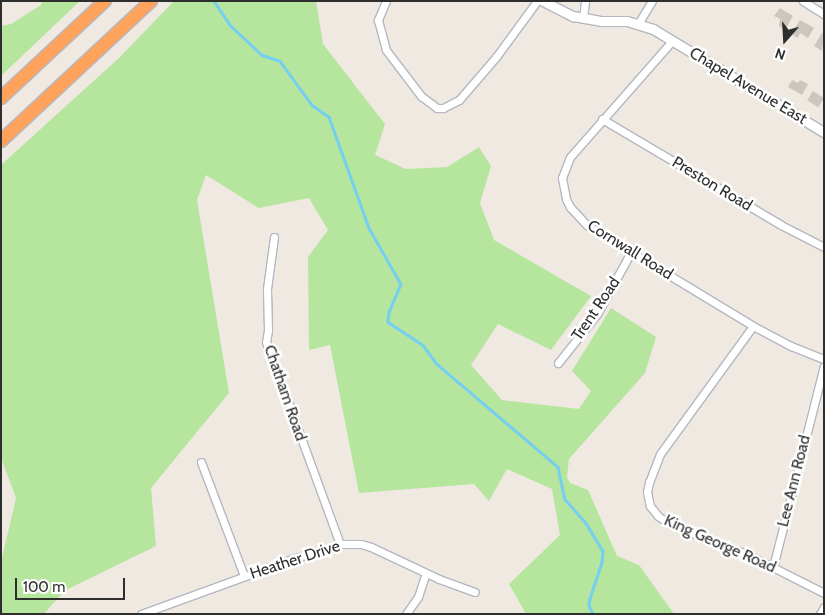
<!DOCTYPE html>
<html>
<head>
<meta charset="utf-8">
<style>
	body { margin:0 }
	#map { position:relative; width:825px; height:615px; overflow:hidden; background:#efe9e1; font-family:Cabin,sans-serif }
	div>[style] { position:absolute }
	.green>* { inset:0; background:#b6e59e }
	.stream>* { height:2.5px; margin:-1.25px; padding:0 1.25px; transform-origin:1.25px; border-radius:1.25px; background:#75cff0 }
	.building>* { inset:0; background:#cbc7bf; transform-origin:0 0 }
	.roads { filter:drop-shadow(1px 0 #b4b7c1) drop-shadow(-1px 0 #b4b7c1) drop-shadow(0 1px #b4b7c1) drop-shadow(0 -1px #b4b7c1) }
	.minor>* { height:7px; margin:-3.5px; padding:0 3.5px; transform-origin:3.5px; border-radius:3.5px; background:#fff }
	.tertiary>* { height:9px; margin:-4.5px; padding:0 4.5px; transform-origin:4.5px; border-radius:4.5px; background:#fff }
	.motorway>* { height:12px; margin:-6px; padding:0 6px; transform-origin:6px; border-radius:6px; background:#ffa35c }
	span { translate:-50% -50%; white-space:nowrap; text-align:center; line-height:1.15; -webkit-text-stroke:5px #fff; paint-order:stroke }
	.street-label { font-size:16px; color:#2e2e2e }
	.frame { position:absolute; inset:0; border:2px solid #2e2e2e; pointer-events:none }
	.north { position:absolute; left:760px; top:15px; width:50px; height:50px; -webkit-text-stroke:4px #fff; paint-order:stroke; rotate:199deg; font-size:14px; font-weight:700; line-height:20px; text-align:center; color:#2e2e2e }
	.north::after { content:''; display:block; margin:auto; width:18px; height:22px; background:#2e2e2e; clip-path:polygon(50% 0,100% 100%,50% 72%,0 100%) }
	.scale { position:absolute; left:15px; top:578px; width:110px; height:22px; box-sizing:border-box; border:2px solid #2e2e2e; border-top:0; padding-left:6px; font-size:15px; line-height:18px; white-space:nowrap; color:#2e2e2e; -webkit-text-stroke:4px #fff; paint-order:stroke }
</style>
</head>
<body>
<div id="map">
	<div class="green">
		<i style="clip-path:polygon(42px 1px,80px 1px,1px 76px,1px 26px,11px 24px,41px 5px)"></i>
		<i style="clip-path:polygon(174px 1px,316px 1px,323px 44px,385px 124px,375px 155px,406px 169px,447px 167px,479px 147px,491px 166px,480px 203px,494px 240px,591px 296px,551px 350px,498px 324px,471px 365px,502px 400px,579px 409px,591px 391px,572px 371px,611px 308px,656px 337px,645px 373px,569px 459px,567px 477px,570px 483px,588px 490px,617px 556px,639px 565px,674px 614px,526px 614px,509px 584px,560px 535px,552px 489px,507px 469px,489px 501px,474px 484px,359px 493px,330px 345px,309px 350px,308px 257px,328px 230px,309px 198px,259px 208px,206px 175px,197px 200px,229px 393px,151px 488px,156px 546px,64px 591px,44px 614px,1px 614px,1px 562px,16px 498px,1px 458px,1px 165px,119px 58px)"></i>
	</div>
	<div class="stream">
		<i style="left:214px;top:1px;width:30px;rotate:56deg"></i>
		<i style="left:231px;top:26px;width:42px;rotate:43.1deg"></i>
		<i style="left:262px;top:55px;width:19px;rotate:18deg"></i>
		<i style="left:280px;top:61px;width:54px;rotate:54deg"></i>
		<i style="left:312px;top:105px;width:21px;rotate:35deg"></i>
		<i style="left:329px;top:117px;width:118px;rotate:70.2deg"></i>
		<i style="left:369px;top:228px;width:64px;rotate:60.3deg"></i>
		<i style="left:401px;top:284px;width:30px;rotate:113deg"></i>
		<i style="left:389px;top:312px;width:10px;rotate:96deg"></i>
		<i style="left:388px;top:322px;width:42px;rotate:33.3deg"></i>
		<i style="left:423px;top:345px;width:22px;rotate:54deg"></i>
		<i style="left:436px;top:363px;width:28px;rotate:41deg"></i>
		<i style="left:457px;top:381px;width:133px;rotate:40.4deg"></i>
		<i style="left:558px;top:467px;width:33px;rotate:78deg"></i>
		<i style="left:565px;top:499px;width:32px;rotate:49deg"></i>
		<i style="left:586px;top:523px;width:33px;rotate:59deg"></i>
		<i style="left:603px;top:551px;width:11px;rotate:95deg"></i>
		<i style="left:602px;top:562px;width:38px;rotate:108deg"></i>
		<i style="left:590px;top:598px;width:7px;rotate:98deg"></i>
		<i style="left:589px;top:605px;width:10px;rotate:66deg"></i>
	</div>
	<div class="building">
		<i style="clip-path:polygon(780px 8px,793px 16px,785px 30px,779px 26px,780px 19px,774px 16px)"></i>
		<i style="clip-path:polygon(800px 20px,814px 28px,808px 38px,800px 33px,798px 38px,791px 34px)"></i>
		<i style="clip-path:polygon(822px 33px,824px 34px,822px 51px,814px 46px)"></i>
		<i style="clip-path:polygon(792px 80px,798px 83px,800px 80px,808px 84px,802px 95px,788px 87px)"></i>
		<i style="left:813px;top:91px;width:13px;height:11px;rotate:32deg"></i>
	</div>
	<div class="roads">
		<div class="minor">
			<i style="left:386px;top:1px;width:21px;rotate:113deg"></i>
			<i style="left:378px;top:20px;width:31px;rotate:75deg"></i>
			<i style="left:386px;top:50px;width:58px;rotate:52.7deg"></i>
			<i style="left:421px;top:96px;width:20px;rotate:37deg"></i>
			<i style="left:437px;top:108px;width:6px"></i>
			<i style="left:443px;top:108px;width:18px;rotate:-27deg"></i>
			<i style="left:459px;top:100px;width:57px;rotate:-49.3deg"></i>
			<i style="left:496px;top:57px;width:69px;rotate:-53.8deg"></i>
			<i style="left:803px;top:1px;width:25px;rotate:32deg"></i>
			<i style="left:583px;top:18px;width:17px;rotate:-83deg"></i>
			<i style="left:638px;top:24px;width:27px;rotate:-59deg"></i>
			<i style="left:672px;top:41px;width:154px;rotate:131.3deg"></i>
			<i style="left:570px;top:157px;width:22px;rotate:111deg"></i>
			<i style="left:562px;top:178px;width:21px;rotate:79deg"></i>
			<i style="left:566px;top:199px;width:9px;rotate:63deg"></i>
			<i style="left:570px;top:207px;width:25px;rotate:47deg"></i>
			<i style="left:587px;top:225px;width:52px;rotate:31.5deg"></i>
			<i style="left:631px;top:252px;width:143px;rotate:31.2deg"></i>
			<i style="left:753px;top:326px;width:43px;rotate:27.8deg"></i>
			<i style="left:791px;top:346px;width:35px;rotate:22deg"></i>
			<i style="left:602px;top:119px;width:208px;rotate:30.6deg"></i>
			<i style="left:781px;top:225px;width:48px;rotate:27.1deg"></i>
			<i style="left:274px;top:237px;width:52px;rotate:97.7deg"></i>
			<i style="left:267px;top:289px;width:41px;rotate:88.6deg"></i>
			<i style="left:268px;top:330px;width:12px;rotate:99deg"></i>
			<i style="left:266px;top:342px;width:215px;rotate:69.9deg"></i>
			<i style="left:753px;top:326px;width:158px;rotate:126deg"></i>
			<i style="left:660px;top:454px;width:30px;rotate:111deg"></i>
			<i style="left:649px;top:482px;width:10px;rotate:101deg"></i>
			<i style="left:647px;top:492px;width:14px;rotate:78deg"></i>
			<i style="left:650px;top:506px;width:13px;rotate:51deg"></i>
			<i style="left:658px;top:516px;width:16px;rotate:35deg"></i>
			<i style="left:671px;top:525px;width:81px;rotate:20.9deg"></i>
			<i style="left:747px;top:554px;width:86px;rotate:26.9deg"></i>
			<i style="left:558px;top:363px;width:63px;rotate:-51.5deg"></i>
			<i style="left:597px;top:314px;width:71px;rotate:-61.3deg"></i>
			<i style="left:201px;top:462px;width:122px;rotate:69.3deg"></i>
			<i style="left:773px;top:567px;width:207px;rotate:-75.8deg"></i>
			<i style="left:141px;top:614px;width:158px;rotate:-20deg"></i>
			<i style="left:289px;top:560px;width:53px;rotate:-17.4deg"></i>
			<i style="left:340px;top:544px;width:21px"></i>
			<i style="left:361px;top:544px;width:10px;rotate:17deg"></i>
			<i style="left:371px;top:547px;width:75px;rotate:25.2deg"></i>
			<i style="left:439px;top:579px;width:38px;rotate:20deg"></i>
			<i style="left:406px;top:614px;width:21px;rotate:-55deg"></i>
			<i style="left:418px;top:597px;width:25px;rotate:-72deg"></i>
			<i style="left:820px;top:614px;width:8px;rotate:-60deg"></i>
		</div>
		<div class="tertiary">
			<i style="left:543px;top:1px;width:34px;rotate:27deg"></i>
			<i style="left:573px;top:16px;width:28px;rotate:10deg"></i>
			<i style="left:601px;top:21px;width:26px"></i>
			<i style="left:627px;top:21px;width:27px;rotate:17deg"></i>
			<i style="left:653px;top:29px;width:200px;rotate:31.1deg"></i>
		</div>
		<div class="motorway">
			<i style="left:1px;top:98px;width:142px;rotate:-43deg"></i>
			<i style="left:1px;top:141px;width:205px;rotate:-43deg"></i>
		</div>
	</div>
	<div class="street-label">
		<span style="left:748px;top:86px;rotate:31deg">Chapel Avenue East</span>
		<span style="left:712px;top:184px;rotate:31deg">Preston Road</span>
		<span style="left:630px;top:250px;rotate:32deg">Cornwall Road</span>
		<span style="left:596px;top:309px;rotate:-56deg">Trent Road</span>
		<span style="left:285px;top:393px;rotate:71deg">Chatham Road</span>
		<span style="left:794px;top:481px;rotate:-76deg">Lee Ann Road</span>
		<span style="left:720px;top:544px;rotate:24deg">King George Road</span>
		<span style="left:295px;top:560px;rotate:-18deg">Heather Drive</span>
	</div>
	<div class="frame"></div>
	<div class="north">N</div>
	<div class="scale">100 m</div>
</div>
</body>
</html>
